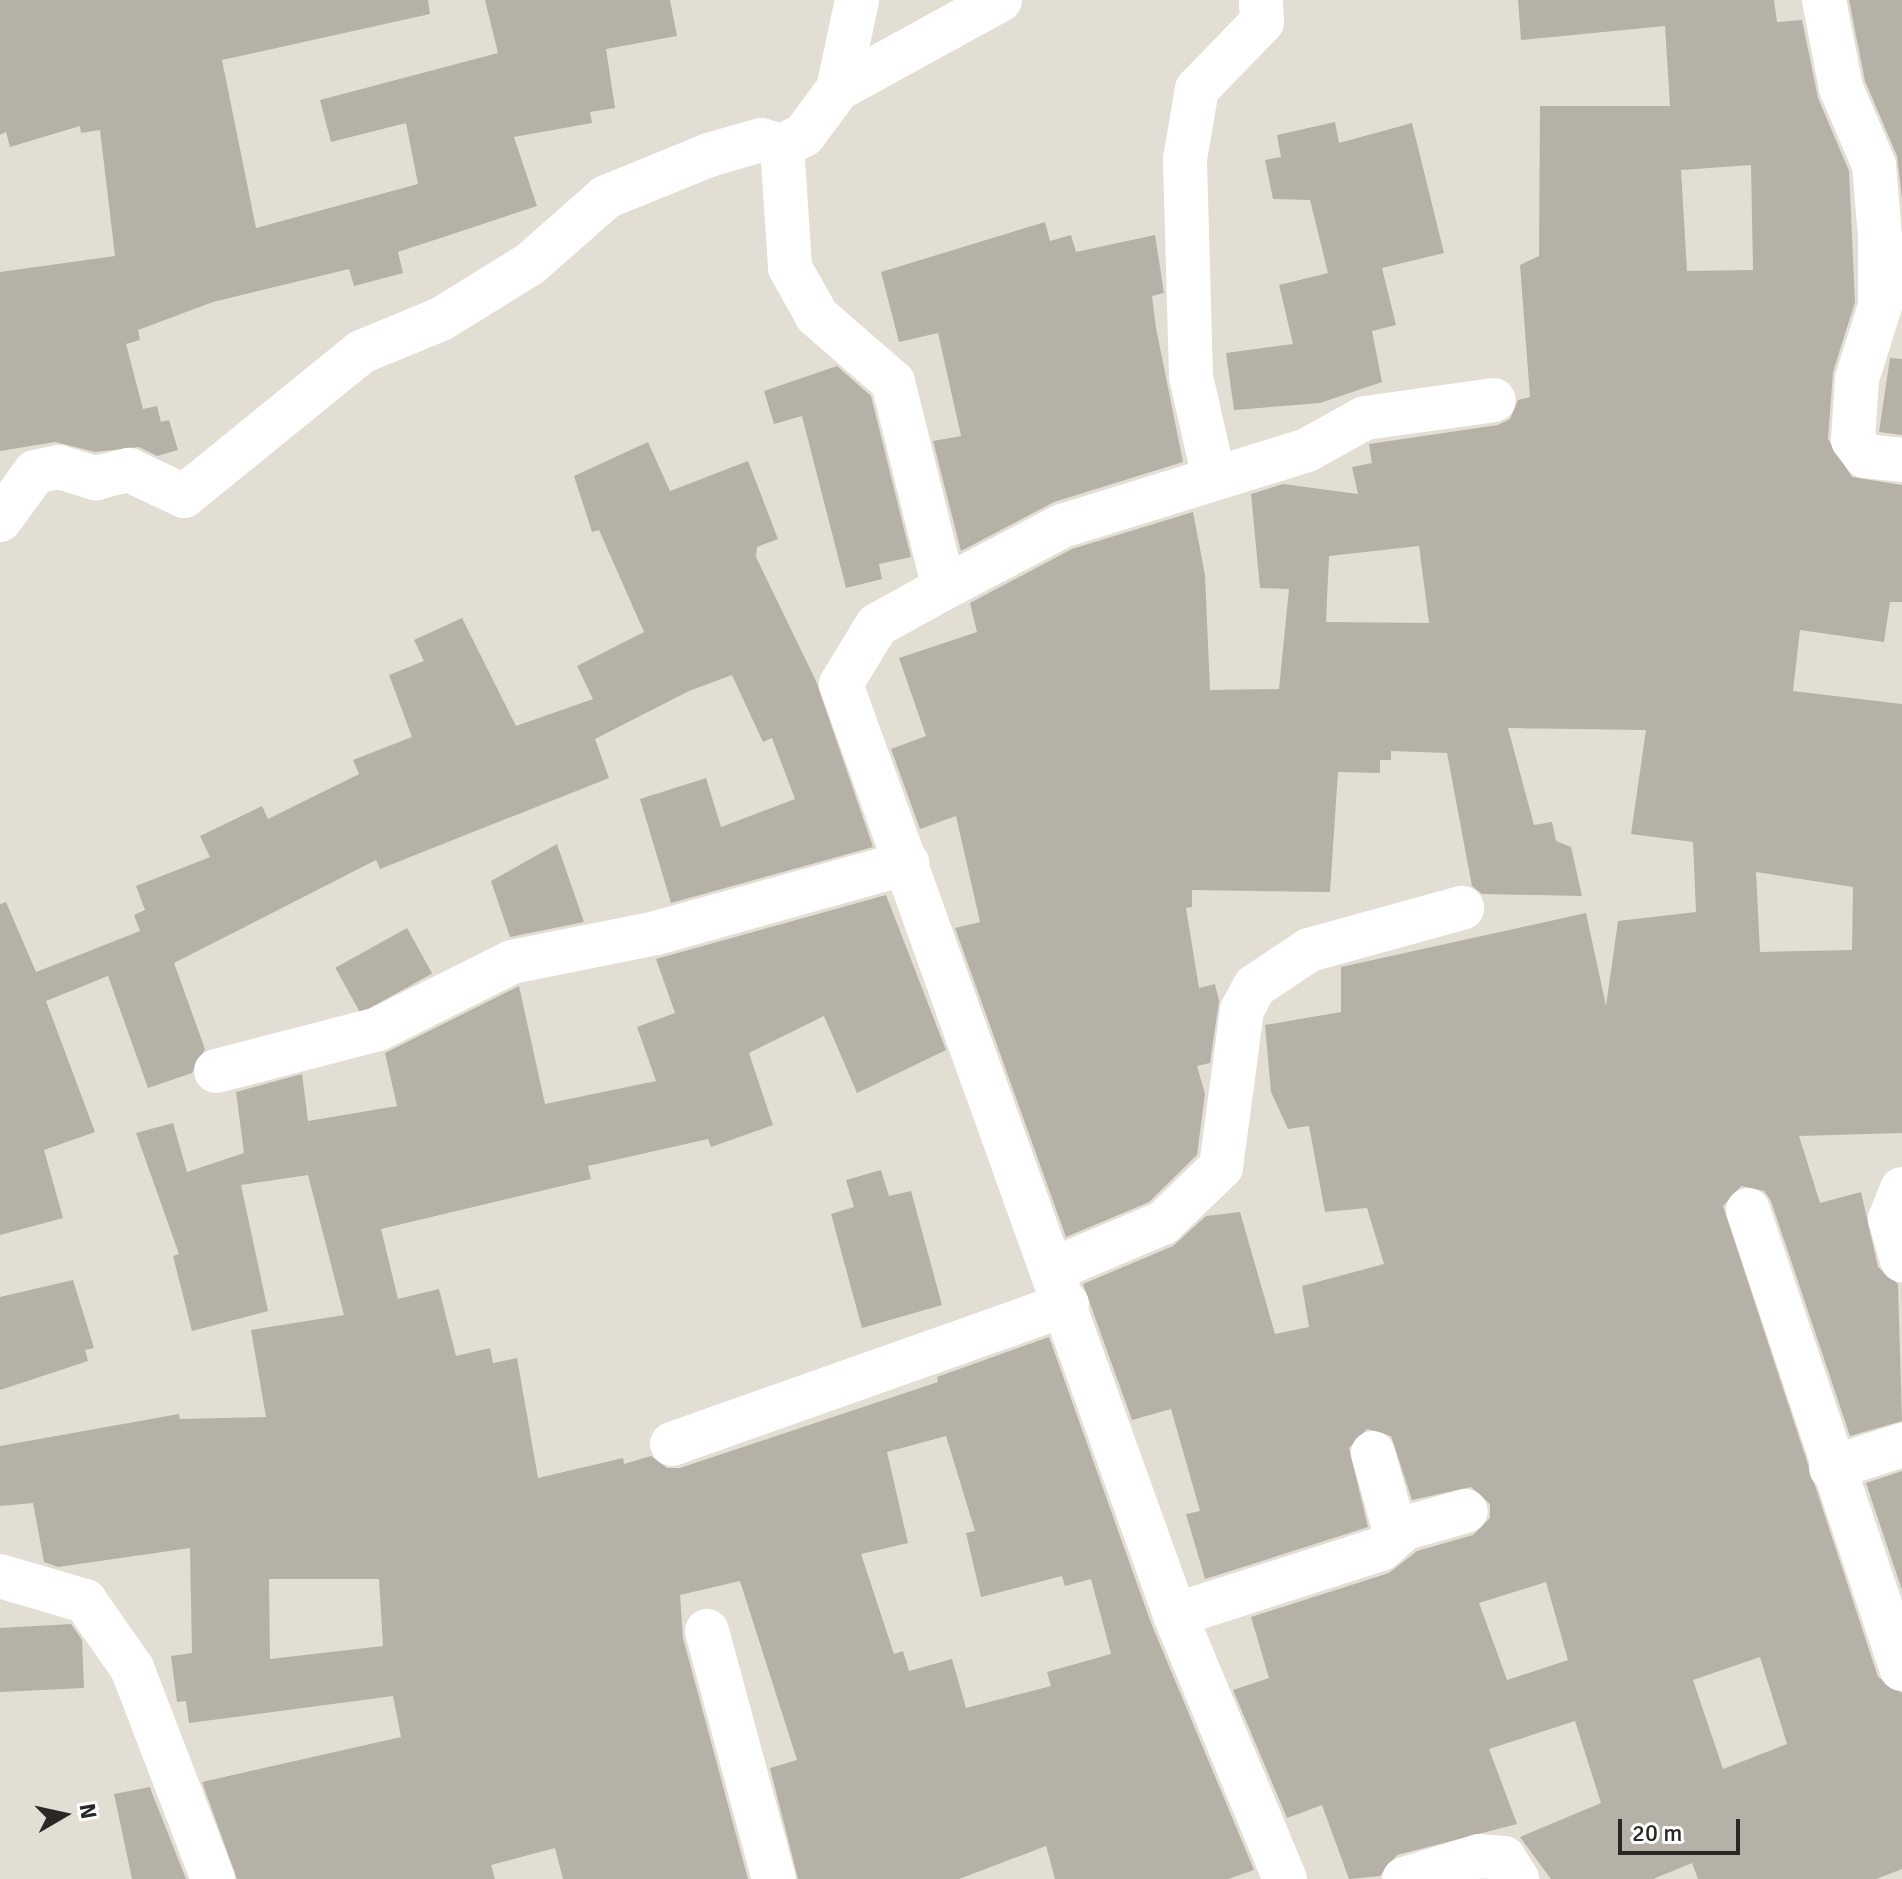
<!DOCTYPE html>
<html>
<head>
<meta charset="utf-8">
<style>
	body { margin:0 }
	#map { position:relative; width:1902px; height:1879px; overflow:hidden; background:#e3ded4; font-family:Signika,sans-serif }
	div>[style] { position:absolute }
	.building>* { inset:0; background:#b6b1a7; transform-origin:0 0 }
	.minor>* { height:44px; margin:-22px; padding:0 22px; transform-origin:22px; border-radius:22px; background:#fff }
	span { translate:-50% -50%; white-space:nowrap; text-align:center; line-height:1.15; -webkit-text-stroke:8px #fff; paint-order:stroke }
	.north { position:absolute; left:24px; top:1775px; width:80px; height:80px; -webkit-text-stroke:6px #fff; paint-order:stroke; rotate:81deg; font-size:22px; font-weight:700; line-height:32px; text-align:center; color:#2a2824 }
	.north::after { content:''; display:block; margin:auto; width:28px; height:36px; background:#2a2824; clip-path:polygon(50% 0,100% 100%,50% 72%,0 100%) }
	.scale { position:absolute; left:1618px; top:1819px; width:122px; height:36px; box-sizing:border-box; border:4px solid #2a2824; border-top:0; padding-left:10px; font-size:24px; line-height:28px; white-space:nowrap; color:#2a2824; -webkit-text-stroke:6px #fff; paint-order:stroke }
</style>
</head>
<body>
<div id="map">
	<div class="building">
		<i style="clip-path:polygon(0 0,428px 0,430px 14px,222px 60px,256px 228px,418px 184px,406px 123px,331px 142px,320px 100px,498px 53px,485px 0,670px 0,677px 36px,606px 49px,615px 108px,590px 112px,592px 123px,514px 137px,537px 206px,398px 252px,403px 273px,354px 286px,349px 269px,213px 302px,138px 330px,140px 340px,126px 344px,143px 409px,157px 406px,161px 422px,169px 420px,178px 450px,157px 456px,139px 447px,95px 452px,55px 442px,0 451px,0 272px,115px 256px,100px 130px,81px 133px,80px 126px,10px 147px,6px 132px,0 135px)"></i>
		<i style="clip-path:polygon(evenodd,1518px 0,1774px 0,1777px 22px,1802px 20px,1818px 98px,1849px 171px,1855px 302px,1833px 372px,1828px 439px,1852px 477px,1902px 485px,1902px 602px,1890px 602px,1884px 642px,1800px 630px,1793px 691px,1902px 704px,1902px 1133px,1799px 1136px,1820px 1203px,1861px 1192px,1878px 1267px,1898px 1284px,1902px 1421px,1850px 1436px,1771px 1201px,1764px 1191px,1741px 1186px,1723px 1206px,1878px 1677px,1902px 1693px,1902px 1869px,1876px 1879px,1698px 1879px,1692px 1863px,1653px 1879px,1551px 1879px,1520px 1837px,1601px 1803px,1575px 1721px,1489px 1749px,1517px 1824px,1397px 1855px,1380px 1876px,1349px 1879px,1322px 1805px,1287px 1818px,1233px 1690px,1269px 1678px,1251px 1617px,1389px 1573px,1417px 1551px,1473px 1535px,1490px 1518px,1490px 1504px,1471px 1487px,1412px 1500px,1391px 1436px,1367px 1429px,1349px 1448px,1368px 1527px,1205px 1579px,1186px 1514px,1200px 1511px,1171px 1409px,1132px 1420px,1083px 1284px,1173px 1246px,1206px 1216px,1240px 1212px,1275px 1334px,1309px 1327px,1302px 1286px,1384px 1264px,1367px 1208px,1325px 1212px,1309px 1126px,1288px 1129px,1271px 1092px,1265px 1025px,1341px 1012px,1341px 967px,1586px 913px,1606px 1006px,1618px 921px,1696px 912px,1693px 842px,1631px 834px,1646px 730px,1508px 728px,1534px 825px,1552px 822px,1556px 841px,1571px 847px,1582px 896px,1482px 894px,1472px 886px,1447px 753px,1391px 751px,1391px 760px,1380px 760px,1380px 773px,1338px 772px,1330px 892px,1192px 890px,1192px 907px,1186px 908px,1199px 988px,1215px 984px,1219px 1001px,1210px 1063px,1197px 1066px,1205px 1094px,1197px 1155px,1149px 1202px,1066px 1237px,955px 928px,980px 922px,956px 816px,920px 829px,891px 749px,926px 736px,899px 658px,977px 632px,970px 603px,1072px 549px,1193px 512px,1205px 575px,1210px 690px,1279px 689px,1289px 589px,1260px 588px,1251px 494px,1283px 484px,1358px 494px,1352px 467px,1372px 463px,1369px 444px,1498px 425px,1510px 419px,1518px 400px,1530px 397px,1520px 265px,1539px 256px,1540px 106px,1670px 106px,1665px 26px,1521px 40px,1518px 0,1751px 165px,1753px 270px,1687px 271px,1681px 170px,1751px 165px,1518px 0,1419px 546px,1429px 623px,1326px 622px,1329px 556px,1419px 546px,1518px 0,1756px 872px,1853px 887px,1852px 950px,1760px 952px,1756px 872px,1518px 0,1546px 1582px,1568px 1660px,1507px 1680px,1479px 1603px,1546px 1582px,1518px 0,1760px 1657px,1787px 1744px,1723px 1769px,1693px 1680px,1760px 1657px)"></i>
		<i style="clip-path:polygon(1849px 0,1902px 0,1902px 199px,1897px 156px,1865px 81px)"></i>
		<i style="clip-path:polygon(1335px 122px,1339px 143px,1412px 123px,1444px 253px,1382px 268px,1396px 325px,1372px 331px,1382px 382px,1320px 403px,1234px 410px,1226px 353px,1293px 344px,1279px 285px,1328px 273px,1310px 200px,1273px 199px,1265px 160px,1281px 157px,1277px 135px)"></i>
		<i style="clip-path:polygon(1045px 222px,1050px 241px,1071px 235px,1076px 252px,1155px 235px,1164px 293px,1152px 296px,1156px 328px,1183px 462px,1054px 502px,961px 551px,933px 441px,961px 436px,938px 333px,899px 342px,881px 272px)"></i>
		<i style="clip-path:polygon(1890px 358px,1902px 359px,1902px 435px,1879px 432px)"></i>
		<i style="clip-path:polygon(837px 366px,871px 396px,911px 557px,879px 564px,882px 579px,846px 588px,802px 416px,774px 424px,764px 391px)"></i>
		<i style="clip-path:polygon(648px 442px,670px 491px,748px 461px,778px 539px,757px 547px,756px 557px,816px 681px,873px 847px,671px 903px,640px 799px,706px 778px,721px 827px,795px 799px,772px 738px,763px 742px,732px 675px,689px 691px,595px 739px,609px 778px,380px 869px,376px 860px,174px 963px,205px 1049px,192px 1073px,148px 1088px,108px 976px,46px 1001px,95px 1132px,44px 1150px,63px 1218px,0 1235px,0 904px,6px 902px,36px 972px,140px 931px,134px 915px,145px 910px,136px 886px,210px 857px,200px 836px,262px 806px,268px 819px,359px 774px,353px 760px,412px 737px,389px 675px,424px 661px,414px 640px,462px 618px,516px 726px,593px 699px,577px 666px,644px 632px,599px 530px,592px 532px,574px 476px)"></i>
		<i style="clip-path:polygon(557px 844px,584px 922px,510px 937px,491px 881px)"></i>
		<i style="clip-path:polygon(evenodd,886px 895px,946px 1050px,857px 1093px,824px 1016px,749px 1053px,773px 1125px,711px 1147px,708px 1139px,588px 1166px,591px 1179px,381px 1229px,398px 1299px,439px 1289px,456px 1356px,490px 1348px,493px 1363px,517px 1358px,538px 1478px,623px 1458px,624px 1464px,651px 1456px,667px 1468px,680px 1468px,938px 1382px,937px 1377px,1049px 1337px,1151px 1623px,1254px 1870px,1228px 1879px,1055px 1879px,1046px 1846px,959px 1879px,798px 1879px,770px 1768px,797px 1760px,740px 1581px,680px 1595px,683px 1638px,748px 1879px,563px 1879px,555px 1848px,491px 1865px,495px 1879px,237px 1879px,202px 1782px,401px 1737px,393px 1696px,189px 1723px,186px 1701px,177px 1702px,171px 1656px,192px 1653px,190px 1548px,58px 1567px,44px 1562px,33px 1503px,0 1506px,0 1446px,179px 1414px,180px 1419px,266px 1417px,251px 1330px,344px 1315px,308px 1175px,241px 1185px,268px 1311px,192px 1331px,173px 1256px,179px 1254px,136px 1133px,173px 1123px,187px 1172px,244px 1153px,236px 1092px,302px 1074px,308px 1121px,397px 1106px,385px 1053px,519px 986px,545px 1104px,656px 1081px,637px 1027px,675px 1013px,656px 959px,886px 895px,946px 1436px,975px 1531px,966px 1533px,981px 1597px,1062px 1576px,1065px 1586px,1091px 1579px,1111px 1654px,1047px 1672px,1051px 1686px,966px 1708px,952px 1659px,909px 1671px,903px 1651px,894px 1654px,861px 1554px,908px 1543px,887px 1452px,946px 1436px,886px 895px,269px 1579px,379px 1579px,383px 1646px,270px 1659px,269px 1579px)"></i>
		<i style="left:407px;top:928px;width:52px;height:82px;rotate:61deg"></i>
		<i style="clip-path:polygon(881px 1170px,889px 1196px,911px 1191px,942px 1305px,862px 1328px,831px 1214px,854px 1207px,846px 1180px)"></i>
		<i style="clip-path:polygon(73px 1280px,94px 1348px,85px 1350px,88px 1361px,0 1390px,0 1297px)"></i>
		<i style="clip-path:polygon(1902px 1471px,1902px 1590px,1866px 1483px)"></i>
		<i style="clip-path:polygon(71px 1624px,82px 1640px,84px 1688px,0 1692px,0 1628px)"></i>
		<i style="clip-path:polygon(150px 1787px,152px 1793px,186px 1879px,132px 1879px,114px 1794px)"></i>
	</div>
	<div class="minor">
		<i style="left:1824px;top:0;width:90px;rotate:79.1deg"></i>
		<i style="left:1841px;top:88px;width:84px;rotate:66.8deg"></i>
		<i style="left:1874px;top:165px;width:71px;rotate:85.2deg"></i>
		<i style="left:1880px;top:236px;width:70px;rotate:90deg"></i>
		<i style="left:1880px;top:306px;width:77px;rotate:107.5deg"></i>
		<i style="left:1857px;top:379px;width:61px;rotate:93.8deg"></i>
		<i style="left:1853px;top:440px;width:20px;rotate:53deg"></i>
		<i style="left:1865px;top:456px;width:37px;rotate:6deg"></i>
		<i style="left:838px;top:89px;width:185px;rotate:-28.8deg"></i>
		<i style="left:782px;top:146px;width:122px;rotate:86.2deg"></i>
		<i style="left:790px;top:268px;width:55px;rotate:60.6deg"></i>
		<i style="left:817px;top:316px;width:101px;rotate:41deg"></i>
		<i style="left:893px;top:382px;width:212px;rotate:76.1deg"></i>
		<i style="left:944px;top:588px;width:77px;rotate:151.1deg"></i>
		<i style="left:877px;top:625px;width:69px;rotate:121.4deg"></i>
		<i style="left:841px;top:684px;width:989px;rotate:70.26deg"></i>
		<i style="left:1175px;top:1615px;width:286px;rotate:67.4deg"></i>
		<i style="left:1214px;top:478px;width:104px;rotate:-102.8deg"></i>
		<i style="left:1191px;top:377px;width:218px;rotate:-91.6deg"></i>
		<i style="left:1185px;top:159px;width:71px;rotate:-80.3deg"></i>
		<i style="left:1197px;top:89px;width:93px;rotate:-45.9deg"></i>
		<i style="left:1262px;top:22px;width:22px;rotate:-93deg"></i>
		<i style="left:0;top:520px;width:59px;rotate:-53.9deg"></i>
		<i style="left:35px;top:472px;width:25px;rotate:-12deg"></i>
		<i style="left:59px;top:467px;width:39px;rotate:17deg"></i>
		<i style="left:96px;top:478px;width:34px;rotate:-14deg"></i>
		<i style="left:129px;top:470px;width:61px;rotate:25.3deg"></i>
		<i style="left:184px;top:496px;width:228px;rotate:-39.1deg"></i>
		<i style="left:361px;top:352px;width:87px;rotate:-22.4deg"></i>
		<i style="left:441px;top:319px;width:105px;rotate:-31.7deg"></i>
		<i style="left:530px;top:264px;width:101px;rotate:-41.4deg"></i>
		<i style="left:606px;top:197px;width:111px;rotate:-22.2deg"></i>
		<i style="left:709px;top:155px;width:54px;rotate:-16.1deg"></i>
		<i style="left:761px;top:140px;width:22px;rotate:16deg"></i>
		<i style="left:782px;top:146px;width:25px;rotate:-27deg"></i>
		<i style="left:804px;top:135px;width:57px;rotate:-53.5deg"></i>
		<i style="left:838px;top:89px;width:91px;rotate:-77.9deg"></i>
		<i style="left:944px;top:588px;width:133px;rotate:-27.7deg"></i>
		<i style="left:1062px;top:526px;width:257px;rotate:-17.2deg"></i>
		<i style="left:1307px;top:450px;width:66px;rotate:-28.9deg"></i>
		<i style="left:1365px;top:418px;width:130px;rotate:-7.9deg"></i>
		<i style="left:216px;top:1071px;width:167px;rotate:-14.5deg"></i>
		<i style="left:378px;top:1029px;width:150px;rotate:-26.6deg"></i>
		<i style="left:512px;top:962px;width:147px;rotate:-11.4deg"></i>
		<i style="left:656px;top:933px;width:261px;rotate:-15.6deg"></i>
		<i style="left:1902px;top:1189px;width:32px;rotate:112deg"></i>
		<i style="left:1890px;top:1219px;width:43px;rotate:73.7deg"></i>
		<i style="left:1748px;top:1210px;width:484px;rotate:71.5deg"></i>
		<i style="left:1054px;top:1269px;width:118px;rotate:-22.9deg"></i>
		<i style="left:1163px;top:1223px;width:81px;rotate:-44deg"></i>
		<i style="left:1221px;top:1167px;width:158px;rotate:-82.4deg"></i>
		<i style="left:1242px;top:1010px;width:27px;rotate:-62deg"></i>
		<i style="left:1255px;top:986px;width:65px;rotate:-33.7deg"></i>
		<i style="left:1309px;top:950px;width:159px;rotate:-15.4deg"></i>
		<i style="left:672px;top:1444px;width:419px;rotate:-19.5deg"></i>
		<i style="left:1373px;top:1453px;width:85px;rotate:74.3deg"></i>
		<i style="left:1831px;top:1468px;width:75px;rotate:-17.9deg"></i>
		<i style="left:0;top:1576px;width:89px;rotate:16.4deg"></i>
		<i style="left:85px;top:1601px;width:82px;rotate:55deg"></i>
		<i style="left:132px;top:1668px;width:226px;rotate:69deg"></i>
		<i style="left:1175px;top:1615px;width:216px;rotate:-17.8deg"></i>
		<i style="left:1381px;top:1549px;width:32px;rotate:-41deg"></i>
		<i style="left:1405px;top:1528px;width:63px;rotate:-15.6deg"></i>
		<i style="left:707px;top:1631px;width:257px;rotate:74.9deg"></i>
		<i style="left:1404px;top:1879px;width:78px;rotate:-17deg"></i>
		<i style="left:1479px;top:1856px;width:25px;rotate:5deg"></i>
		<i style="left:1504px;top:1858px;width:25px;rotate:58deg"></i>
	</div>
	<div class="north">N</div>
	<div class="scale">20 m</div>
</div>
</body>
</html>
